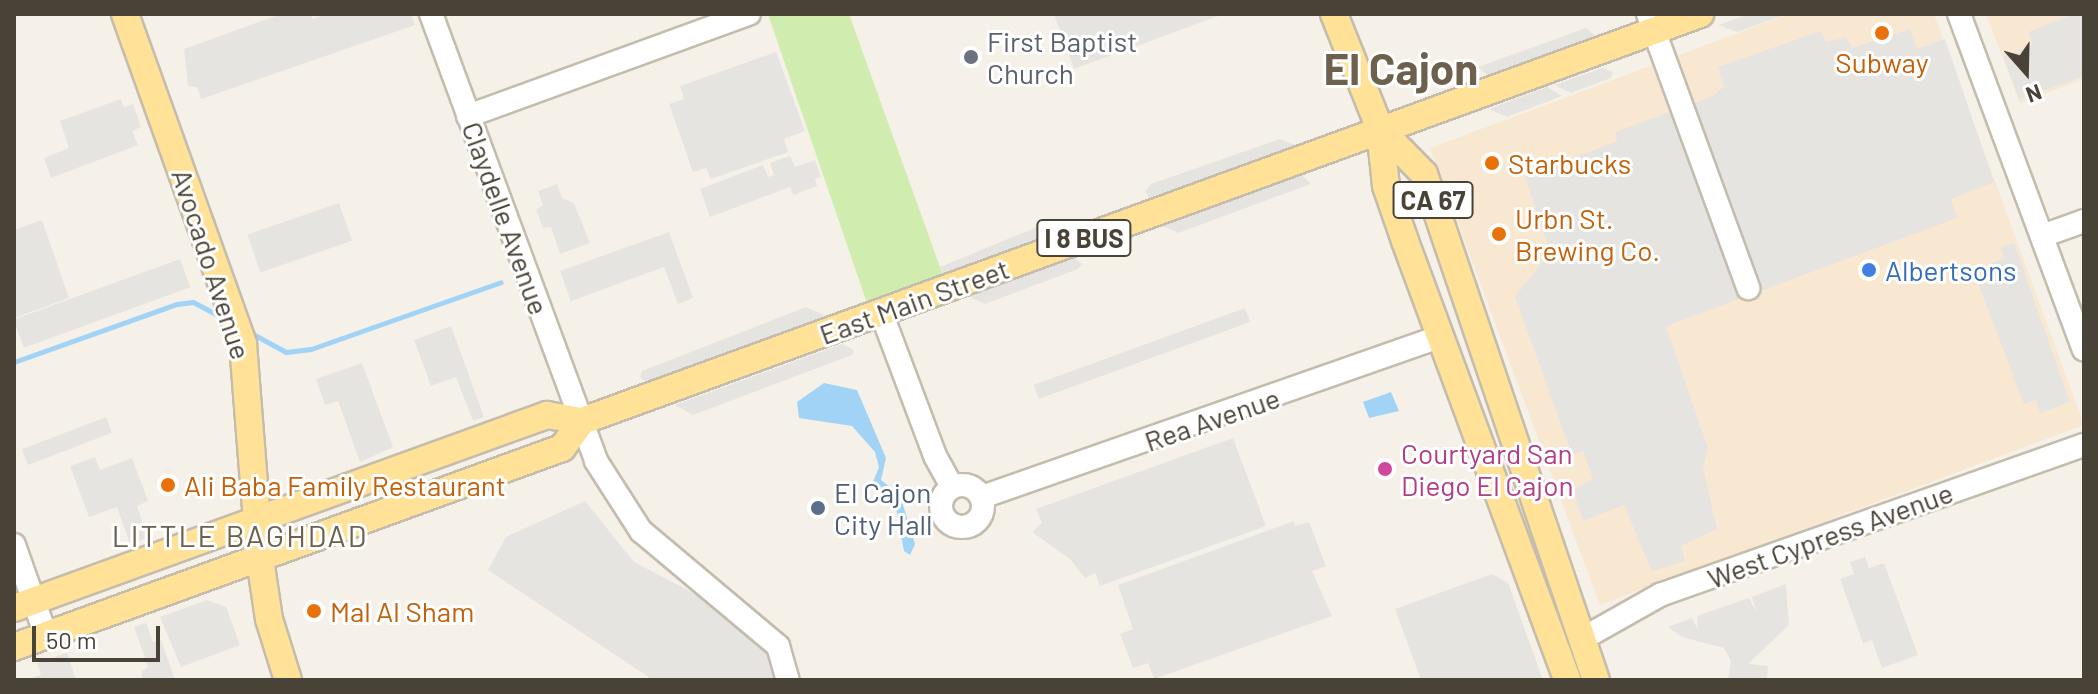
<!DOCTYPE html>
<html>
<head>
<meta charset="utf-8">
<style>
	body { margin:0 }
	#map { position:relative; width:2098px; height:694px; overflow:hidden; background:#f5f1e8; font-family:Barlow,sans-serif }
	div>[style] { position:absolute }
	.commercial>* { inset:0; background:#f8e8d2 }
	.green>* { inset:0; background:#d0ecae }
	.parking>* { inset:0; background:#e6e4e0; transform-origin:0 0 }
	.water>* { inset:0; background:#a1d3f6 }
	.stream>* { height:5px; margin:-2.5px; padding:0 2.5px; transform-origin:2.5px; border-radius:2.5px; background:#a1d3f6 }
	.roads { filter:drop-shadow(2px 0 #c4bcad) drop-shadow(-2px 0 #c4bcad) drop-shadow(0 2px #c4bcad) drop-shadow(0 -2px #c4bcad) }
	.minor>* { height:22px; margin:-11px; padding:0 11px; transform-origin:11px; border-radius:11px; background:#fff }
	.minor>.ring { margin:-11px; padding:0; box-sizing:content-box; background:none; border:22px solid #fff; border-radius:50% }
	.major>* { height:26px; margin:-13px; padding:0 13px; transform-origin:13px; border-radius:13px; background:#ffe297 }
	.dots>* { width:22px; height:22px; translate:-50% -50%; box-sizing:border-box; border:4px solid #fff; border-radius:50% }
	span { translate:-50% -50%; white-space:nowrap; text-align:center; line-height:1.15; -webkit-text-stroke:6px #fff; paint-order:stroke }
	.shield-label span { padding:2px 6px; background:#fff; border:2px solid; border-radius:6px; -webkit-text-stroke-width:0 }
	.shield-label { font-size:26px; color:#494236; font-weight:700 }
	.worship-label { font-size:28px; color:#5b616d }
	.left { translate:0 -50%; text-align:left }
	.food-label { font-size:28px; color:#c56008 }
	.street-label { font-size:28px; color:#494236 }
	.shop-label { font-size:28px; color:#366cbe }
	.hotel-label { font-size:28px; color:#b23c85 }
	.service-label { font-size:28px; color:#4e5e75 }
	.neighbourhood-label { font-size:30px; color:#6d604c; letter-spacing:2px }
	.town-label { font-size:44px; color:#6d604c; font-weight:700 }
	.frame { position:absolute; inset:0; border:16px solid #494236; pointer-events:none }
	.north { position:absolute; left:1986px; top:32px; width:80px; height:80px; -webkit-text-stroke:6px #fff; paint-order:stroke; rotate:160deg; font-size:22px; font-weight:700; line-height:32px; text-align:center; color:#494236 }
	.north::after { content:''; display:block; margin:auto; width:28px; height:36px; background:#494236; clip-path:polygon(50% 0,100% 100%,50% 72%,0 100%) }
	.scale { position:absolute; left:32px; top:626px; width:128px; height:36px; box-sizing:border-box; border:4px solid #494236; border-top:0; padding-left:10px; font-size:24px; line-height:28px; white-space:nowrap; color:#494236; -webkit-text-stroke:6px #fff; paint-order:stroke }
</style>
</head>
<body>
<div id="map">
	<div class="commercial">
		<i style="clip-path:polygon(1789px 14px,1934px 14px,2084px 425px,1600px 605px,1430px 148px)"></i>
		<i style="clip-path:polygon(1986px 14px,2084px 14px,2084px 79px,2020px 103px)"></i>
	</div>
	<div class="green">
		<i style="clip-path:polygon(768px 14px,849px 14px,945px 281px,869px 309px)"></i>
	</div>
	<div class="parking">
		<i style="clip-path:polygon(281px 14px,310px 14px,313px 19px,326px 14px,411px 14px,415px 25px,201px 99px,197px 87px,188px 86px,184px 49px)"></i>
		<i style="clip-path:polygon(1054px 14px,1221px 14px,1221px 15px,1074px 69px)"></i>
		<i style="clip-path:polygon(1749px 14px,1787px 14px,1737px 32px,1719px 25px)"></i>
		<i style="clip-path:polygon(2074px 14px,2084px 14px,2084px 76px,2019px 99px,2003px 56px,2033px 45px,2028px 32px)"></i>
		<i style="clip-path:polygon(1586px 28px,1609px 47px,1500px 86px,1478px 67px)"></i>
		<i style="clip-path:polygon(1910px 29px,1917px 49px,1945px 39px,1994px 182px,1951px 199px,1957px 218px,1666px 326px,1708px 448px,1703px 468px,1717px 529px,1681px 546px,1685px 561px,1652px 571px,1624px 505px,1583px 521px,1573px 490px,1593px 479px,1583px 451px,1572px 455px,1515px 297px,1550px 252px,1525px 177px,1617px 141px,1615px 132px,1711px 97px,1724px 87px,1718px 67px,1821px 31px,1826px 42px,1846px 37px,1852px 48px)"></i>
		<i style="clip-path:polygon(776px 52px,805px 131px,784px 139px,788px 152px,711px 179px,706px 168px,693px 172px,669px 104px,684px 99px,680px 86px)"></i>
		<i style="clip-path:polygon(1602px 68px,1613px 72px,1611px 78px,1571px 93px,1555px 85px)"></i>
		<i style="clip-path:polygon(1547px 87px,1562px 96px,1507px 117px,1489px 109px)"></i>
		<i style="clip-path:polygon(121px 99px,124px 107px,133px 104px,141px 127px,132px 131px,138px 145px,51px 178px,44px 158px,69px 148px,60px 121px)"></i>
		<i style="clip-path:polygon(1280px 139px,1300px 147px,1151px 200px,1145px 191px,1151px 184px)"></i>
		<i style="clip-path:polygon(790px 156px,795px 167px,815px 160px,821px 177px,815px 179px,817px 186px,793px 195px,790px 187px,710px 217px,700px 189px,763px 165px,768px 177px,774px 175px,770px 163px)"></i>
		<i style="clip-path:polygon(1300px 173px,1311px 184px,1178px 233px,1161px 225px)"></i>
		<i style="clip-path:polygon(557px 184px,562px 198px,574px 203px,590px 243px,560px 254px,551px 227px,543px 228px,536px 210px,543px 205px,538px 191px)"></i>
		<i style="left:339px;top:203px;width:40px;height:97px;rotate:71deg"></i>
		<i style="clip-path:polygon(42px 220px,69px 298px,14px 318px,14px 230px)"></i>
		<i style="clip-path:polygon(1054px 220px,1072px 228px,944px 275px,940px 267px)"></i>
		<i style="clip-path:polygon(669px 232px,693px 298px,678px 304px,664px 267px,571px 301px,560px 271px)"></i>
		<i style="clip-path:polygon(2014px 243px,2070px 402px,2040px 413px,2036px 400px,2024px 404px,1973px 270px,2004px 258px,2001px 247px)"></i>
		<i style="clip-path:polygon(1072px 256px,1082px 264px,1078px 269px,985px 304px,966px 295px)"></i>
		<i style="left:180px;top:259px;width:30px;height:177px;rotate:70deg"></i>
		<i style="clip-path:polygon(806px 307px,828px 317px,646px 382px,640px 377px,642px 371px)"></i>
		<i style="left:1245px;top:308px;width:15px;height:225px;rotate:70deg"></i>
		<i style="clip-path:polygon(451px 326px,484px 417px,473px 421px,456px 377px,431px 386px,414px 340px)"></i>
		<i style="clip-path:polygon(842px 344px,854px 350px,852px 355px,693px 415px,675px 405px)"></i>
		<i style="clip-path:polygon(362px 363px,393px 447px,360px 462px,338px 401px,325px 405px,316px 379px)"></i>
		<i style="left:106px;top:417px;width:17px;height:90px;rotate:69deg"></i>
		<i style="clip-path:polygon(1233px 438px,1266px 526px,1100px 586px,1095px 573px,1085px 578px,1070px 559px,1032px 532px,1042px 523px,1036px 509px)"></i>
		<i style="clip-path:polygon(95px 457px,100px 470px,132px 458px,148px 501px,137px 506px,148px 538px,130px 544px,117px 507px,89px 517px,70px 466px)"></i>
		<i style="clip-path:polygon(585px 501px,634px 562px,726px 610px,778px 668px,775px 680px,653px 680px,488px 570px,506px 537px)"></i>
		<i style="clip-path:polygon(1294px 521px,1295px 526px,1309px 522px,1326px 566px,1312px 571px,1332px 616px,1154px 679px,1148px 663px,1133px 668px,1120px 634px,1133px 629px,1118px 585px)"></i>
		<i style="clip-path:polygon(1865px 557px,1869px 568px,1884px 563px,1918px 655px,1882px 668px,1872px 640px,1863px 643px,1840px 579px,1854px 574px,1850px 562px)"></i>
		<i style="clip-path:polygon(1492px 574px,1508px 583px,1543px 680px,1421px 680px,1395px 609px)"></i>
		<i style="clip-path:polygon(1786px 584px,1789px 625px,1748px 664px,1768px 666px,1767px 680px,1715px 680px,1728px 679px,1731px 661px,1724px 648px,1682px 637px,1668px 627px,1692px 618px,1698px 630px,1697px 616px,1749px 598px,1757px 613px,1752px 597px)"></i>
		<i style="clip-path:polygon(207px 600px,226px 607px,240px 645px,181px 667px,160px 617px)"></i>
		<i style="clip-path:polygon(146px 623px,153px 642px,161px 640px,175px 680px,142px 680px,142px 671px,148px 667px,134px 627px)"></i>
		<i style="clip-path:polygon(67px 653px,76px 680px,27px 680px,41px 675px,37px 663px)"></i>
	</div>
	<div class="water">
		<i style="clip-path:polygon(824px 383px,857px 390px,886px 458px,881px 480px,900px 495px,915px 544px,910px 555px,904px 551px,895px 502px,873px 482px,879px 467px,875px 452px,852px 426px,799px 418px,797px 402px)"></i>
		<i style="clip-path:polygon(1391px 392px,1399px 411px,1369px 418px,1363px 402px)"></i>
	</div>
	<div class="stream">
		<i style="left:249px;top:332px;width:42px;rotate:28.4deg"></i>
		<i style="left:286px;top:352px;width:25px;rotate:-7deg"></i>
		<i style="left:311px;top:349px;width:201px;rotate:-19.4deg"></i>
		<i style="left:14px;top:362px;width:173px;rotate:-19.6deg"></i>
		<i style="left:177px;top:304px;width:16px;rotate:-7deg"></i>
		<i style="left:193px;top:302px;width:34px;rotate:28deg"></i>
	</div>
	<div class="roads">
		<div class="minor">
			<i style="left:431px;top:14px;width:476px;rotate:69.7deg"></i>
			<i style="left:596px;top:461px;width:83px;rotate:57.3deg"></i>
			<i style="left:641px;top:531px;width:179px;rotate:40deg"></i>
			<i style="left:778px;top:646px;width:35px;rotate:74deg"></i>
			<i style="left:1648px;top:14px;width:292px;rotate:69.9deg"></i>
			<i style="left:1959px;top:14px;width:358px;rotate:69.6deg"></i>
			<i style="left:468px;top:116px;width:299px;rotate:-20deg"></i>
			<i style="left:2042px;top:236px;width:45px;rotate:-19.7deg"></i>
			<i style="left:881px;top:312px;width:154px;rotate:69.4deg"></i>
			<i style="left:935px;top:456px;width:35px;rotate:61deg"></i>
			<i class="ring" style="left:941px;top:485px;width:20px;height:20px"></i>
			<i style="left:982px;top:497px;width:485px;rotate:-19.3deg"></i>
			<i style="left:14px;top:545px;width:96px;rotate:70.6deg"></i>
			<i style="left:1582px;top:639px;width:90px;rotate:-29.4deg"></i>
			<i style="left:1660px;top:595px;width:450px;rotate:-19.5deg"></i>
		</div>
		<div class="major">
			<i style="left:125px;top:14px;width:350px;rotate:70.3deg"></i>
			<i style="left:243px;top:344px;width:216px;rotate:85.5deg"></i>
			<i style="left:260px;top:559px;width:61px;rotate:81.5deg"></i>
			<i style="left:269px;top:619px;width:64px;rotate:72.7deg"></i>
			<i style="left:1334px;top:14px;width:124px;rotate:68.2deg"></i>
			<i style="left:1380px;top:129px;width:57px;rotate:84deg"></i>
			<i style="left:1386px;top:186px;width:58px;rotate:70.9deg"></i>
			<i style="left:1405px;top:241px;width:468px;rotate:69.7deg"></i>
			<i style="left:1380px;top:129px;width:63px;rotate:45.6deg"></i>
			<i style="left:1424px;top:174px;width:534px;rotate:71.23deg"></i>
			<i style="left:14px;top:608px;width:567px;rotate:-19.91deg"></i>
			<i style="left:547px;top:415px;width:36px;rotate:10deg"></i>
			<i style="left:582px;top:421px;width:1190px;rotate:-20deg"></i>
			<i style="left:14px;top:647px;width:583px;rotate:-19.96deg"></i>
			<i style="left:562px;top:448px;width:34px;rotate:-53deg"></i>
		</div>
	</div>
	<div class="dots">
		<i style="left:1882px;top:33px;background:#e8710a"></i>
		<i style="left:971px;top:57px;background:#6b7280"></i>
		<i style="left:1492px;top:163px;background:#e8710a"></i>
		<i style="left:1499px;top:234px;background:#e8710a"></i>
		<i style="left:1869px;top:270px;background:#3f7fe0"></i>
		<i style="left:1385px;top:469px;background:#d1479c"></i>
		<i style="left:168px;top:485px;background:#e8710a"></i>
		<i style="left:818px;top:508px;background:#5c6f8a"></i>
		<i style="left:314px;top:611px;background:#e8710a"></i>
	</div>
	<div class="shield-label">
		<span style="left:1433px;top:200px">CA 67</span>
		<span style="left:1084px;top:238px">I 8 BUS</span>
	</div>
	<div class="worship-label">
		<span class="left" style="left:987px;top:57px">First Baptist<br>Church</span>
	</div>
	<div class="food-label">
		<span style="left:1882px;top:62px">Subway</span>
		<span class="left" style="left:1508px;top:163px">Starbucks</span>
		<span class="left" style="left:1515px;top:234px">Urbn St.<br>Brewing Co.</span>
		<span class="left" style="left:184px;top:485px">Ali Baba Family Restaurant</span>
		<span class="left" style="left:330px;top:611px">Mal Al Sham</span>
	</div>
	<div class="street-label">
		<span style="left:506px;top:218px;rotate:70deg">Claydelle Avenue</span>
		<span style="left:212px;top:264px;rotate:72deg">Avocado Avenue</span>
		<span style="left:914px;top:301px;rotate:-20deg">East Main Street</span>
		<span style="left:1212px;top:419px;rotate:-19deg">Rea Avenue</span>
		<span style="left:1830px;top:535px;rotate:-20deg">West Cypress Avenue</span>
	</div>
	<div class="shop-label">
		<span class="left" style="left:1885px;top:270px">Albertsons</span>
	</div>
	<div class="hotel-label">
		<span class="left" style="left:1401px;top:469px">Courtyard San<br>Diego El Cajon</span>
	</div>
	<div class="service-label">
		<span class="left" style="left:834px;top:508px">El Cajon<br>City Hall</span>
	</div>
	<div class="neighbourhood-label">
		<span style="left:240px;top:535px">LITTLE BAGHDAD</span>
	</div>
	<div class="town-label">
		<span style="left:1401px;top:68px">El Cajon</span>
	</div>
	<div class="frame"></div>
	<div class="north">N</div>
	<div class="scale">50 m</div>
</div>
</body>
</html>
